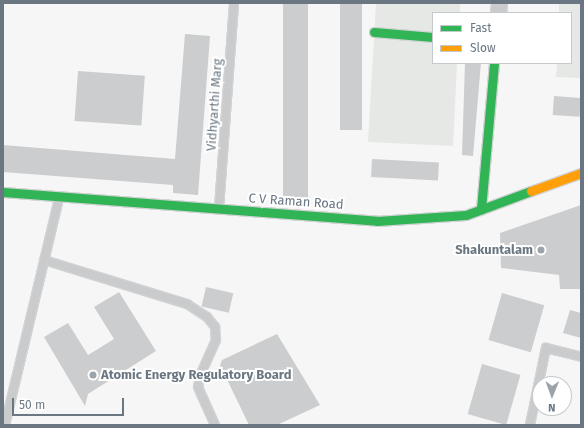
<!DOCTYPE html>
<html>
<head>
<meta charset="utf-8">
<style>
	body { margin:0 }
	#map { position:relative; width:584px; height:428px; overflow:hidden; background:#f6f6f6; font-family:"Fira Sans",sans-serif }
	div>[style] { position:absolute }
	.green>* { inset:0; background:#e5e8e4 }
	.building>* { inset:0; background:#cccdce; transform-origin:0 0 }
	.roads { filter:drop-shadow(1px 0 #d2d3d4) drop-shadow(-1px 0 #d2d3d4) drop-shadow(0 1px #d2d3d4) drop-shadow(0 -1px #d2d3d4) }
	.lane>* { height:8px; margin:-4px; padding:0 4px; transform-origin:4px; border-radius:4px; background:#c9cbcc }
	.street>* { height:15px; margin:-7.5px; padding:0 7.5px; transform-origin:7.5px; border-radius:7.5px; background:#c9cbcc }
	.fast>* { height:9px; margin:-4.5px; padding:0 4.5px; transform-origin:4.5px; border-radius:4.5px; background:#30b455 }
	.slow>* { height:9px; margin:-4.5px; padding:0 4.5px; transform-origin:4.5px; border-radius:4.5px; background:#ff9f0a }
	.dots>* { width:11px; height:11px; translate:-50% -50%; box-sizing:border-box; border:2px solid #fff; border-radius:50% }
	span { translate:-50% -50%; white-space:nowrap; text-align:center; line-height:1.15; -webkit-text-stroke:4px #fff; paint-order:stroke }
	.street-label { font-size:13px; color:#6a7783 }
	.poi-label { font-size:13px; color:#6a7783; font-weight:700 }
	.right { translate:-100% -50%; text-align:right }
	.left { translate:0 -50%; text-align:left }
	.frame { position:absolute; inset:0; border:4px solid #6a7783; pointer-events:none }
	.legend { position:absolute; left:432px; top:12px; width:140px; height:52px; box-sizing:border-box; background:#fff; border:1px solid #c3c9cd; margin:0; padding:5px 7px; list-style:none; font-size:12px; color:#6a7783 }
	.legend li { display:flex; align-items:center; gap:8px; height:20px }
	.legend b { width:20px; border:1px solid #c3c9cd }
	.north { position:absolute; left:532px; top:376px; width:40px; height:40px; box-sizing:border-box; background:#fff; border:1px solid #c3c9cd; border-radius:50%; rotate:181deg; font-size:11px; font-weight:700; line-height:16px; text-align:center; color:#6a7783 }
	.north::after { content:''; display:block; margin:auto; width:14px; height:18px; background:#9ba3ab; clip-path:polygon(50% 0,100% 100%,50% 72%,0 100%) }
	.scale { position:absolute; left:12px; top:398px; width:112px; height:18px; box-sizing:border-box; border:2px solid #6a7783; border-top:0; padding-left:5px; font-size:12px; line-height:14px; white-space:nowrap; color:#6a7783; -webkit-text-stroke:3px #fff; paint-order:stroke }
</style>
</head>
<body>
<div id="map">
	<div class="green">
		<i style="clip-path:polygon(376px 3px,460px 3px,460px 13px,433px 13px,433px 63px,457px 63px,453px 146px,368px 142px)"></i>
		<i style="clip-path:polygon(559px 3px,581px 3px,581px 78px,556px 77px,557px 63px,571px 63px,571px 13px,559px 13px)"></i>
	</div>
	<div class="building">
		<i style="left:283px;top:3px;width:25px;height:198px"></i>
		<i style="left:340px;top:3px;width:22px;height:127px"></i>
		<i style="clip-path:polygon(185px 34px,210px 36px,198px 195px,173px 193px,173px 185px,3px 172px,3px 145px,175px 159px)"></i>
		<i style="clip-path:polygon(465px 63px,481px 63px,473px 156px,462px 155px)"></i>
		<i style="left:78px;top:71px;width:67px;height:50px;rotate:4deg"></i>
		<i style="left:554px;top:96px;width:27px;height:19px;rotate:4deg"></i>
		<i style="left:372px;top:159px;width:67px;height:18px;rotate:3deg"></i>
		<i style="clip-path:polygon(581px 205px,581px 289px,560px 289px,559px 275px,501px 268px,500px 233px)"></i>
		<i style="left:206px;top:287px;width:28px;height:20px;rotate:13deg"></i>
		<i style="clip-path:polygon(119px 292px,156px 351px,88px 394px,85px 406px,44px 337px,68px 323px,88px 355px,114px 339px,94px 307px)"></i>
		<i style="left:502px;top:293px;width:44px;height:49px;rotate:16deg"></i>
		<i style="clip-path:polygon(570px 310px,581px 313px,581px 338px,563px 333px)"></i>
		<i style="clip-path:polygon(277px 334px,320px 405px,277px 425px,249px 425px,220px 365px,222px 360px)"></i>
		<i style="left:482px;top:364px;width:40px;height:52px;rotate:16deg"></i>
	</div>
	<div class="roads">
		<div class="lane">
			<i style="left:219px;top:208px;width:206px;rotate:-85.8deg"></i>
			<i style="left:44px;top:260px;width:150px;rotate:17.1deg"></i>
			<i style="left:187px;top:304px;width:24px;rotate:33deg"></i>
			<i style="left:207px;top:317px;width:13px;rotate:51deg"></i>
			<i style="left:215px;top:327px;width:13px;rotate:86deg"></i>
			<i style="left:216px;top:340px;width:36px;rotate:114deg"></i>
			<i style="left:201px;top:373px;width:14px;rotate:102deg"></i>
			<i style="left:198px;top:387px;width:42px;rotate:65.9deg"></i>
			<i style="left:5px;top:425px;width:233px;rotate:-76.6deg"></i>
			<i style="left:530px;top:425px;width:79px;rotate:-78.3deg"></i>
			<i style="left:546px;top:348px;width:36px;rotate:14deg"></i>
		</div>
		<div class="street">
			<i style="left:498px;top:13px;width:10px;rotate:-84deg"></i>
		</div>
		<div class="fast">
			<i style="left:374px;top:32px;width:59px;rotate:4.8deg"></i>
			<i style="left:3px;top:192px;width:375px;rotate:4.4deg"></i>
			<i style="left:377px;top:221px;width:89px;rotate:-3.9deg"></i>
			<i style="left:466px;top:215px;width:69px;rotate:-20.3deg"></i>
			<i style="left:481px;top:209px;width:147px;rotate:-84.9deg"></i>
		</div>
		<div class="slow">
			<i style="left:531px;top:191px;width:53px;rotate:-19.8deg"></i>
		</div>
	</div>
	<div class="dots">
		<i style="left:541px;top:250px;background:#9ba3ab"></i>
		<i style="left:93px;top:375px;background:#9ba3ab"></i>
	</div>
	<div class="street-label">
		<span style="left:215px;top:105px;rotate:-86deg">Vidhyarthi Marg</span>
		<span style="left:296px;top:202px;rotate:4deg">C V Raman Road</span>
	</div>
	<div class="poi-label">
		<span class="right" style="left:533px;top:250px">Shakuntalam</span>
		<span class="left" style="left:101px;top:375px">Atomic Energy Regulatory Board</span>
	</div>
	<div class="frame"></div>
	<ul class="legend">
	<li><b style="height:5px;background:#30b455"></b>Fast</li>
	<li><b style="height:5px;background:#ff9f0a"></b>Slow</li>
	</ul>
	<div class="north">N</div>
	<div class="scale">50 m</div>
</div>
</body>
</html>
